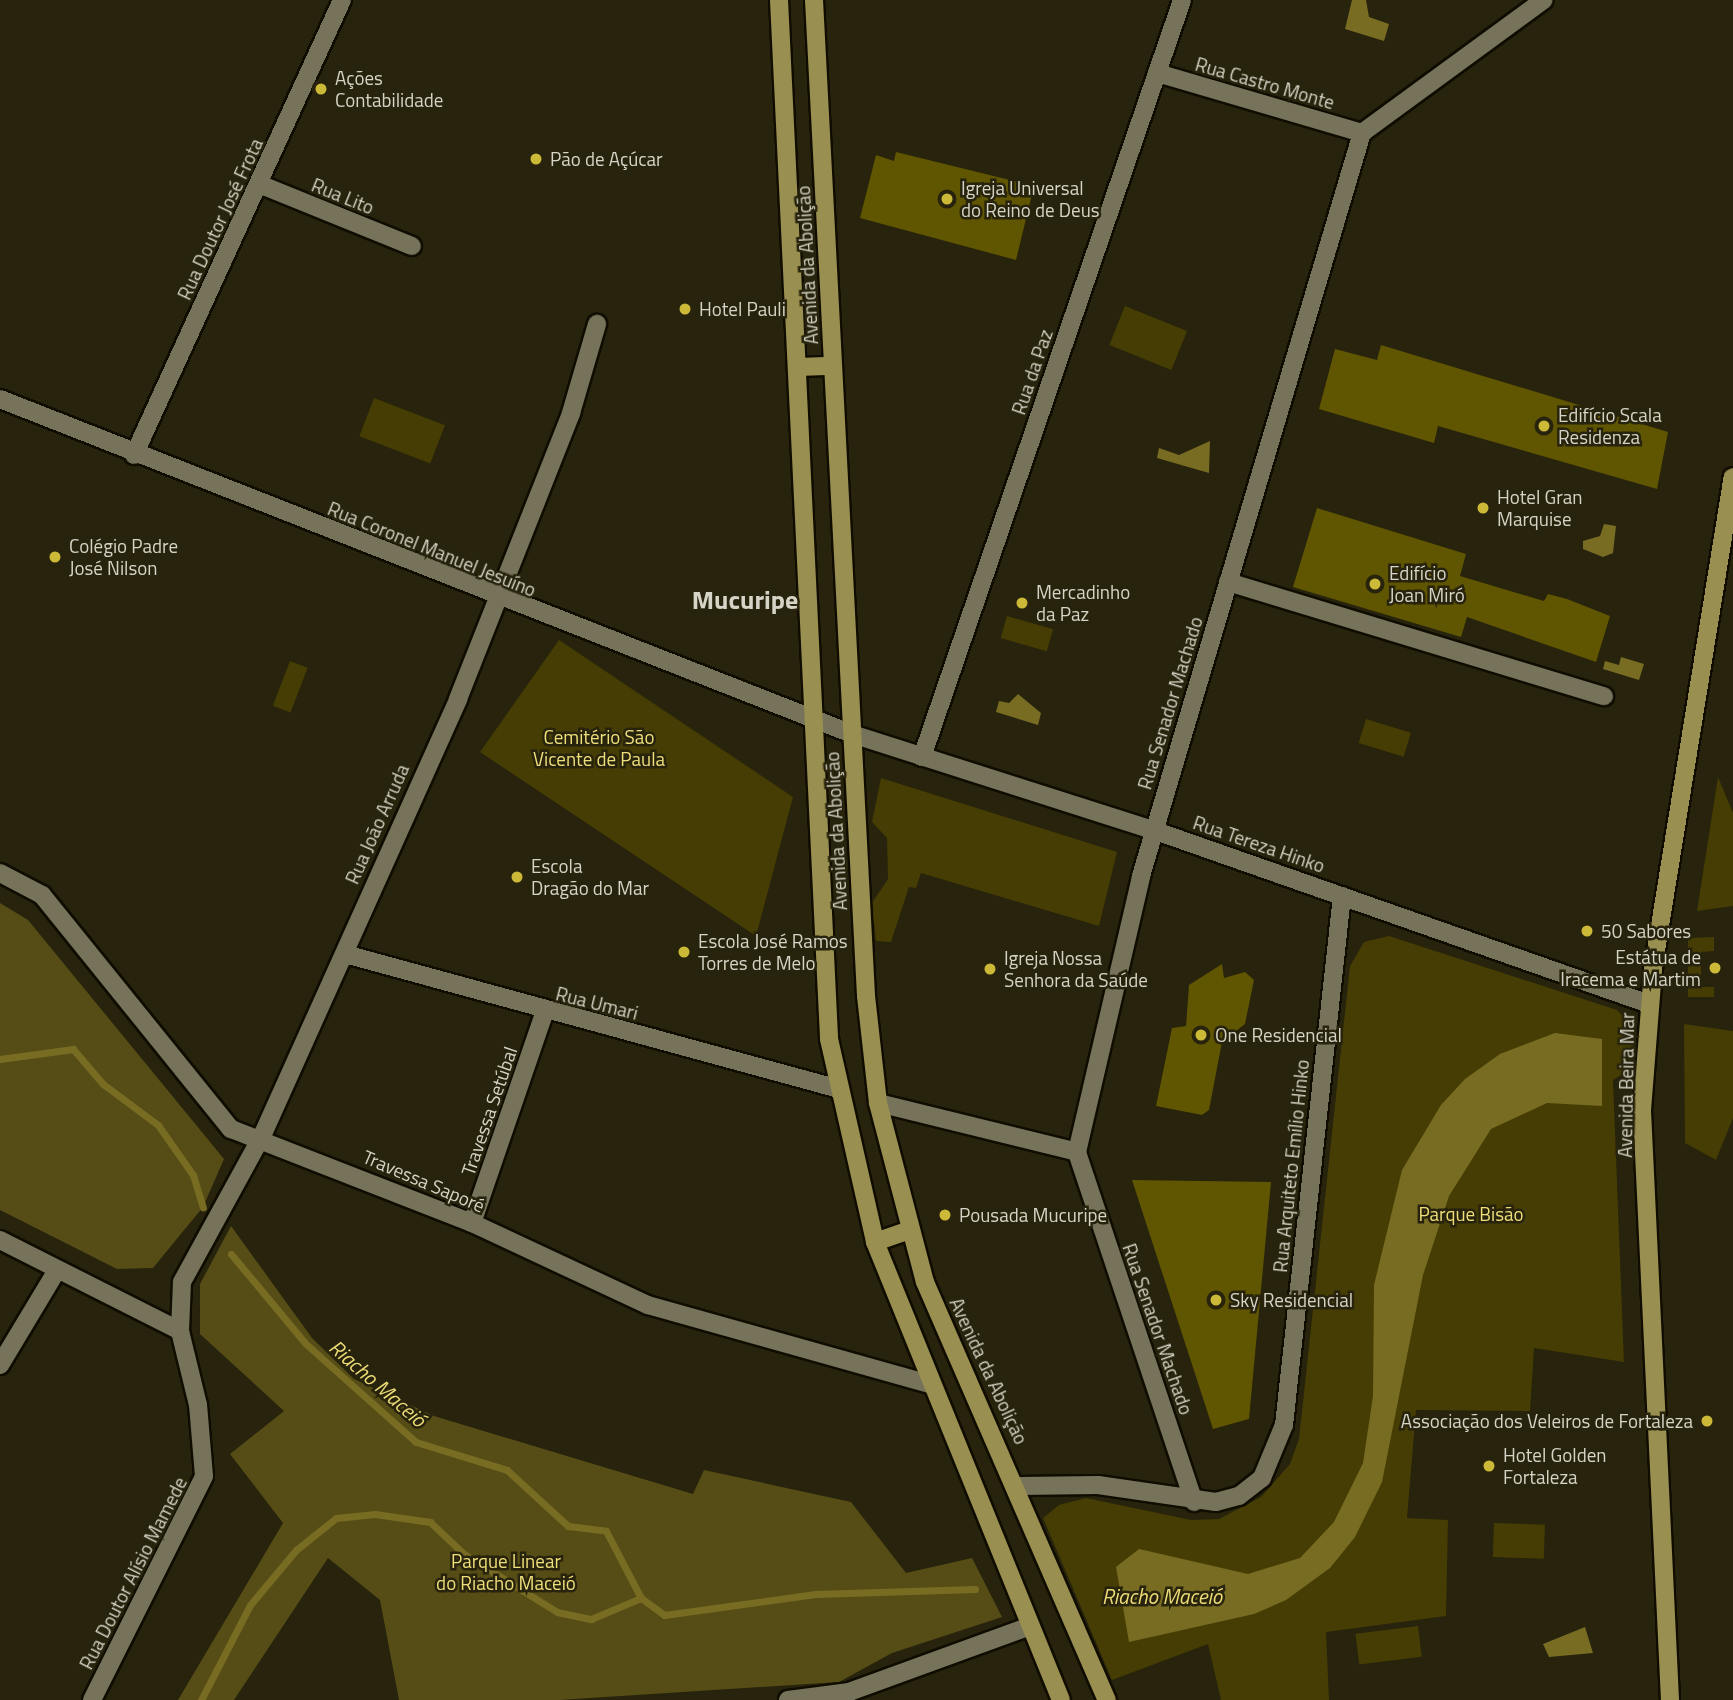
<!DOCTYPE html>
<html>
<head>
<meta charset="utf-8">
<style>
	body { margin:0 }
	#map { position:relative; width:1733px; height:1700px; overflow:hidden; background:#27230c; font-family:"Titillium Web",sans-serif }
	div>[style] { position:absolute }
	.green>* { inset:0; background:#453d03; transform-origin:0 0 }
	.forest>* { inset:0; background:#564d16 }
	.water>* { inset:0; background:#786c23 }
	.stream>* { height:7px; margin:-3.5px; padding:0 3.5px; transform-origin:3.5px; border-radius:3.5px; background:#786c23 }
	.building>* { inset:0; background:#605500 }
	.roads { filter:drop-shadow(2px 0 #100c00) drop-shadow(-2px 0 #100c00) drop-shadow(0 2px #100c00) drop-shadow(0 -2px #100c00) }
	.minor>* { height:18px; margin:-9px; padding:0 9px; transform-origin:9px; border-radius:9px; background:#77735a }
	.tertiary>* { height:18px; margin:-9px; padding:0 9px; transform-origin:9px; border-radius:9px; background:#77735a }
	.primary>* { height:18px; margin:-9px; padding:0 9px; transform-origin:9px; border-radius:9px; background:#998f50 }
	.dots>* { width:19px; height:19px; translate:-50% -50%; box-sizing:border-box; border:4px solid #27230c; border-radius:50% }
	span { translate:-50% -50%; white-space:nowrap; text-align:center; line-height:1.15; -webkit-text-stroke:5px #27230c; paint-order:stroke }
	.poi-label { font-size:19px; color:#d6d4c6 }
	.left { translate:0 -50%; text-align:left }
	.right { translate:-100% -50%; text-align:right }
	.street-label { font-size:19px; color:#d6d4c6 }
	.park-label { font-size:19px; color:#efdf7a }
	.water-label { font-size:21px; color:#ebda76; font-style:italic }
	.district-label { font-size:26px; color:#d6d4c6; font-weight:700 }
</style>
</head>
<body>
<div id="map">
	<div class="green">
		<i style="left:1125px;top:306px;width:67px;height:42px;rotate:22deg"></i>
		<i style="left:374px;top:398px;width:76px;height:41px;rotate:21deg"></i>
		<i style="left:1007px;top:616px;width:48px;height:23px;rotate:16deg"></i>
		<i style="clip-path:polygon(559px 640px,793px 797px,756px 936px,480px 752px)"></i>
		<i style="left:290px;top:661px;width:19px;height:48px;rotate:21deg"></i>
		<i style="left:1366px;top:719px;width:47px;height:25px;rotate:17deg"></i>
		<i style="clip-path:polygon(1718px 777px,1733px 813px,1733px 906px,1697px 911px)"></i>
		<i style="clip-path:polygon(881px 778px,1117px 852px,1099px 926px,921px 873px,916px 888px,909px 887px,891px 942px,876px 941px,872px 903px,888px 879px,887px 838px,872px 822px)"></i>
		<i style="clip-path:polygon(1389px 936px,1617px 1010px,1634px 1027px,1632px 1068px,1613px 1080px,1624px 1362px,1534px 1348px,1530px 1411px,1416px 1410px,1407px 1518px,1448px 1520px,1446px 1616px,1326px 1632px,1329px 1700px,1221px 1700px,1208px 1644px,1112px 1680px,1043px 1518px,1059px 1505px,1086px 1498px,1191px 1520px,1219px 1519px,1261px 1497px,1290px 1464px,1299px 1439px,1350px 966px,1364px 942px)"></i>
		<i style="clip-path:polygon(1714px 937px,1714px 951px,1701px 952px,1701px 987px,1714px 987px,1714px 997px,1688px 997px,1688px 938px)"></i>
		<i style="clip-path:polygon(1684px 1024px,1733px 1031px,1733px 1118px,1716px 1160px,1685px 1143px)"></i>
		<i style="left:1494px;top:1523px;width:51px;height:34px;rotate:2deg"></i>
		<i style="left:1418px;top:1626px;width:31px;height:63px;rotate:83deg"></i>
	</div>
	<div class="forest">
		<i style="clip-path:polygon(0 903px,28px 920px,224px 1159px,203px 1207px,153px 1268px,117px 1269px,0 1210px)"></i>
		<i style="clip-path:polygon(231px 1226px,312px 1338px,354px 1379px,434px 1416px,693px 1494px,704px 1470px,851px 1502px,906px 1573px,972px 1558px,1002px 1617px,892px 1653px,839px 1682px,559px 1700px,399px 1700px,380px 1600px,328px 1558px,234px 1700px,178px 1700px,283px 1523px,230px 1454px,284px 1411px,200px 1334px,200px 1284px)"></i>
	</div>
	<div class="water">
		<i style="clip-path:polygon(1352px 0,1366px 0,1369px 17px,1389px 24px,1384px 41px,1345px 29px)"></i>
		<i style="clip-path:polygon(1210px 441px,1209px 473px,1157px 458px,1159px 448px,1179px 455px)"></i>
		<i style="clip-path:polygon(1604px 524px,1616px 526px,1613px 553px,1603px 557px,1583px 549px,1583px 541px,1600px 536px)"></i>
		<i style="clip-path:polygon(1621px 657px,1644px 664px,1639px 680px,1603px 669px,1605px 661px,1619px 665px)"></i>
		<i style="clip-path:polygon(1018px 694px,1041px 713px,1038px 725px,996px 712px,999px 701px,1009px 703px)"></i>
		<i style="clip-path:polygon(1555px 1033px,1602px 1039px,1602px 1106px,1547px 1103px,1491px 1129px,1449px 1196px,1423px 1275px,1382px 1482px,1355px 1537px,1330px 1568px,1286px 1600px,1254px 1614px,1129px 1642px,1116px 1567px,1139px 1549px,1248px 1574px,1300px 1558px,1334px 1522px,1363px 1463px,1373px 1396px,1374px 1285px,1402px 1170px,1441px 1105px,1465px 1079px,1500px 1054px)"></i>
		<i style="clip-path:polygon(1585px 1627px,1593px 1653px,1549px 1657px,1543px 1644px)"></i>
	</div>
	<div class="stream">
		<i style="left:0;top:1059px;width:74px;rotate:-7.8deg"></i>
		<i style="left:73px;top:1049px;width:46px;rotate:49.4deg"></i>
		<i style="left:103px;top:1084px;width:69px;rotate:36.7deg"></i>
		<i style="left:158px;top:1125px;width:61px;rotate:55deg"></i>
		<i style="left:193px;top:1175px;width:34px;rotate:73deg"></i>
		<i style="left:231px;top:1254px;width:117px;rotate:50.2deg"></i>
		<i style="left:306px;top:1344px;width:147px;rotate:41.7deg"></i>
		<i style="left:416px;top:1442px;width:95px;rotate:17.1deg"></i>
		<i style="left:507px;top:1470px;width:83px;rotate:42.6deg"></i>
		<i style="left:568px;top:1526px;width:38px;rotate:7deg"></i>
		<i style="left:606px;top:1531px;width:76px;rotate:62.4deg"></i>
		<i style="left:641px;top:1598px;width:29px;rotate:36deg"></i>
		<i style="left:664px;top:1615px;width:153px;rotate:-7.9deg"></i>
		<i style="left:816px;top:1594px;width:159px;rotate:-1.8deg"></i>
		<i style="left:201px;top:1700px;width:107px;rotate:-62.7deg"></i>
		<i style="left:250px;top:1605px;width:72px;rotate:-50.1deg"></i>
		<i style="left:296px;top:1550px;width:51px;rotate:-38.7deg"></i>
		<i style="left:336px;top:1518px;width:39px;rotate:-6deg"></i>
		<i style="left:375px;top:1514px;width:56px;rotate:8.3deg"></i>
		<i style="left:430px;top:1522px;width:47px;rotate:43.3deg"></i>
		<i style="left:464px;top:1554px;width:110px;rotate:31.9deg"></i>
		<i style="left:557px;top:1612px;width:35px;rotate:12deg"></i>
		<i style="left:591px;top:1619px;width:54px;rotate:-22.8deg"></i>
	</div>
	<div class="building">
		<i style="clip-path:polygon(896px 152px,1034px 186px,1016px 260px,860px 218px,876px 155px,894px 161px)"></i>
		<i style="clip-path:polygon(1381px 345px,1668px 432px,1657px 489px,1438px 426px,1434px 443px,1319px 409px,1335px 349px,1377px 360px)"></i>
		<i style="clip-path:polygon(1317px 508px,1466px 554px,1460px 576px,1544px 601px,1548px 594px,1567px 599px,1610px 616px,1596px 662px,1467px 617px,1461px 637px,1293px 587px)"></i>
		<i style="clip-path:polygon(1222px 964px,1224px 978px,1245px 972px,1254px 980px,1245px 1024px,1222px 1042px,1209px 1110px,1202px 1115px,1156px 1106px,1172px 1028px,1186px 1026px,1189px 985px)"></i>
		<i style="clip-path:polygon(1132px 1180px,1271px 1182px,1249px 1419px,1213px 1429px)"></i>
	</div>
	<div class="roads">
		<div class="minor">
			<i style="left:1157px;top:73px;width:214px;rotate:16.3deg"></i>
			<i style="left:259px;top:184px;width:165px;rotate:22.1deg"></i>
			<i style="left:134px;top:455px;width:500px;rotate:-65.43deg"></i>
			<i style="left:1228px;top:582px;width:393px;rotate:16.9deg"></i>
			<i style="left:852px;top:734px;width:316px;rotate:17.7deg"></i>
			<i style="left:1153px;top:830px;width:526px;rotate:19.33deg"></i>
			<i style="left:922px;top:757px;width:800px;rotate:-71.04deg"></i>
			<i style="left:0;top:873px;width:47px;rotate:27.6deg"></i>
			<i style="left:42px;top:895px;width:301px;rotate:51.1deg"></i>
			<i style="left:231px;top:1129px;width:259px;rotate:21.3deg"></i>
			<i style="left:472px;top:1223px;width:194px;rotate:25deg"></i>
			<i style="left:648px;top:1305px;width:292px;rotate:15.7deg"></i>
			<i style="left:345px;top:954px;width:512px;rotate:15.28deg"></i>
			<i style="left:878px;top:1103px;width:205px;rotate:13.8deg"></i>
			<i style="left:472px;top:1223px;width:224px;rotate:-71deg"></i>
			<i style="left:0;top:1240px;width:202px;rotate:26.8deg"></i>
			<i style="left:0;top:1365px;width:111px;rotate:-59deg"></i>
			<i style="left:1018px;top:1486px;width:80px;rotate:-0.7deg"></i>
			<i style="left:1098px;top:1485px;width:119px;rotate:8.2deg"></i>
			<i style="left:1216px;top:1502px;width:24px;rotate:-15deg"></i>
			<i style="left:1239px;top:1496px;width:29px;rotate:-38deg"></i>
			<i style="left:1262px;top:1478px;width:57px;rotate:-67.5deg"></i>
			<i style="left:1284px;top:1425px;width:532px;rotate:-83.74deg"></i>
			<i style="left:1194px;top:1502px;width:369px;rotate:-108.5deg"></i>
			<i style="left:1077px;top:1152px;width:283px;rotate:-76.9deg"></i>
			<i style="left:1141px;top:876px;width:775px;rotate:-73.44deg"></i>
			<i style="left:1362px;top:133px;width:225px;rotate:-36.2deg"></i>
			<i style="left:92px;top:1700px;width:250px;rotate:-63.4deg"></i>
			<i style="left:204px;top:1476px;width:71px;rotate:-94.8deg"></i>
			<i style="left:198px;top:1405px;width:76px;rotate:-103.7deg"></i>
			<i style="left:180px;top:1331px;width:49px;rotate:-87.7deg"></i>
			<i style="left:182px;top:1282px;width:166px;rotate:-61.3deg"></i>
			<i style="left:262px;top:1136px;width:479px;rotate:-65.8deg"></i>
			<i style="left:458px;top:699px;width:308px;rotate:-68.4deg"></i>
			<i style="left:571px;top:413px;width:93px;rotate:-73.7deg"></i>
			<i style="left:788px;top:1700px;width:62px;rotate:-7.5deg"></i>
			<i style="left:849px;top:1692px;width:190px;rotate:-20deg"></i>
		</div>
		<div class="tertiary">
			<i style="left:0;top:399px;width:915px;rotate:21.46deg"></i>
		</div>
		<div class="primary">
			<i style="left:779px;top:0;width:1040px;rotate:87.24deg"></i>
			<i style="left:829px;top:1039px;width:208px;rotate:77.2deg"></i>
			<i style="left:875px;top:1242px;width:494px;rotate:67.9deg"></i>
			<i style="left:814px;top:0;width:997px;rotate:87.01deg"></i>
			<i style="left:866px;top:996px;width:108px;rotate:83.6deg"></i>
			<i style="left:878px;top:1103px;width:185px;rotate:75.3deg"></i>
			<i style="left:925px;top:1282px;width:456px;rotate:66.5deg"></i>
			<i style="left:798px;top:367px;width:35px;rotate:-2deg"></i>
			<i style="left:875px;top:1242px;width:37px;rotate:-19deg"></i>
			<i style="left:1670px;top:1700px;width:591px;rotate:-92.72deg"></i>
			<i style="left:1642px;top:1110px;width:141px;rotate:-85.5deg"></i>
			<i style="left:1653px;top:969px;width:498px;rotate:-80.8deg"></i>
		</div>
	</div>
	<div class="dots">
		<i style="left:321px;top:89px;background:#cdb938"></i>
		<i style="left:536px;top:159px;background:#cdb938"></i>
		<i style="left:947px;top:199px;background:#cdb938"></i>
		<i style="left:685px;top:309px;background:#cdb938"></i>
		<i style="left:1544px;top:426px;background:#cdb938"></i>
		<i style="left:1483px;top:508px;background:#cdb938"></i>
		<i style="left:55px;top:557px;background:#cdb938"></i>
		<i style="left:1375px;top:584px;background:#cdb938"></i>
		<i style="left:1022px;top:603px;background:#cdb938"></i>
		<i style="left:517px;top:877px;background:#cdb938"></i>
		<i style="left:1587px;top:931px;background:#cdb938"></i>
		<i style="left:684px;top:952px;background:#cdb938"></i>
		<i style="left:1715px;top:968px;background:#cdb938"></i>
		<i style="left:990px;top:969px;background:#cdb938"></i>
		<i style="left:1201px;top:1035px;background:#cdb938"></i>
		<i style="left:945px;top:1215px;background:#cdb938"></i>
		<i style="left:1216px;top:1300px;background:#cdb938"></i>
		<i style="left:1707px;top:1421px;background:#cdb938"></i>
		<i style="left:1489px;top:1466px;background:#cdb938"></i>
	</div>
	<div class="poi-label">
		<span class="left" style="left:335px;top:89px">Ações<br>Contabilidade</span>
		<span class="left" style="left:550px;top:159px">Pão de Açúcar</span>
		<span class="left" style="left:961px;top:199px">Igreja Universal<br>do Reino de Deus</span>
		<span class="left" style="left:699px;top:309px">Hotel Pauli</span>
		<span class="left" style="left:1558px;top:426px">Edifício Scala<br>Residenza</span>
		<span class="left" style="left:1497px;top:508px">Hotel Gran<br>Marquise</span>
		<span class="left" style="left:69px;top:557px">Colégio Padre<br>José Nilson</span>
		<span class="left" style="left:1389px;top:584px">Edifício<br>Joan Miró</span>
		<span class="left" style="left:1036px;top:603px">Mercadinho<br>da Paz</span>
		<span class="left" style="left:531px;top:877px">Escola<br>Dragão do Mar</span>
		<span class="left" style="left:1601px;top:931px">50 Sabores</span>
		<span class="left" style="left:698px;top:952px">Escola José Ramos<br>Torres de Melo</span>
		<span class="right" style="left:1701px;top:968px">Estátua de<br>Iracema e Martim</span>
		<span class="left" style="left:1004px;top:969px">Igreja Nossa<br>Senhora da Saúde</span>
		<span class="left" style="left:1215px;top:1035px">One Residencial</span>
		<span class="left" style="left:959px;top:1215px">Pousada Mucuripe</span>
		<span class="left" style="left:1230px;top:1300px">Sky Residencial</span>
		<span class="right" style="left:1693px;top:1421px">Associação dos Veleiros de Fortaleza</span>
		<span class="left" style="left:1503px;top:1466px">Hotel Golden<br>Fortaleza</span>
	</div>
	<div class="street-label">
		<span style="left:1265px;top:83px;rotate:16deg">Rua Castro Monte</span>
		<span style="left:343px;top:196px;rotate:22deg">Rua Lito</span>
		<span style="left:220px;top:219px;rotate:-65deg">Rua Doutor José Frota</span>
		<span style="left:807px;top:265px;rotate:-93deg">Avenida da Abolição</span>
		<span style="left:1032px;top:372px;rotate:-71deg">Rua da Paz</span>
		<span style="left:432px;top:549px;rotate:22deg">Rua Coronel Manuel Jesuíno</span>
		<span style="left:1170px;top:703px;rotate:-73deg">Rua Senador Machado</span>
		<span style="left:377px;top:824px;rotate:-66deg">Rua João Arruda</span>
		<span style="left:836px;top:831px;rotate:-93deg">Avenida da Abolição</span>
		<span style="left:1259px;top:844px;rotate:19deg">Rua Tereza Hinko</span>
		<span style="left:597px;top:1003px;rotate:14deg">Rua Umari</span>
		<span style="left:1626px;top:1085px;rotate:-89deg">Avenida Beira Mar</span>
		<span style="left:489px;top:1111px;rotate:-71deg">Travessa Setúbal</span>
		<span style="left:1291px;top:1166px;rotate:-84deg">Rua Arquiteto Emílio Hinko</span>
		<span style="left:424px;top:1181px;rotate:23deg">Travessa Saporé</span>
		<span style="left:1158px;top:1329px;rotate:71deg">Rua Senador Machado</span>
		<span style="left:989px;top:1371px;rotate:65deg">Avenida da Abolição</span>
		<span style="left:133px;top:1573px;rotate:-63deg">Rua Doutor Alísio Mamede</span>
	</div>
	<div class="park-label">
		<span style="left:599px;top:748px">Cemitério São<br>Vicente de Paula</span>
		<span style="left:1471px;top:1214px">Parque Bisão</span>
		<span style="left:506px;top:1572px">Parque Linear<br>do Riacho Maceió</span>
	</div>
	<div class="water-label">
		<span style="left:378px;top:1383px;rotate:41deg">Riacho Maceió</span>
		<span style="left:1162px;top:1596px">Riacho Maceió</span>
	</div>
	<div class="district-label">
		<span style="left:745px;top:600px">Mucuripe</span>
	</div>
</div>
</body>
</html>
